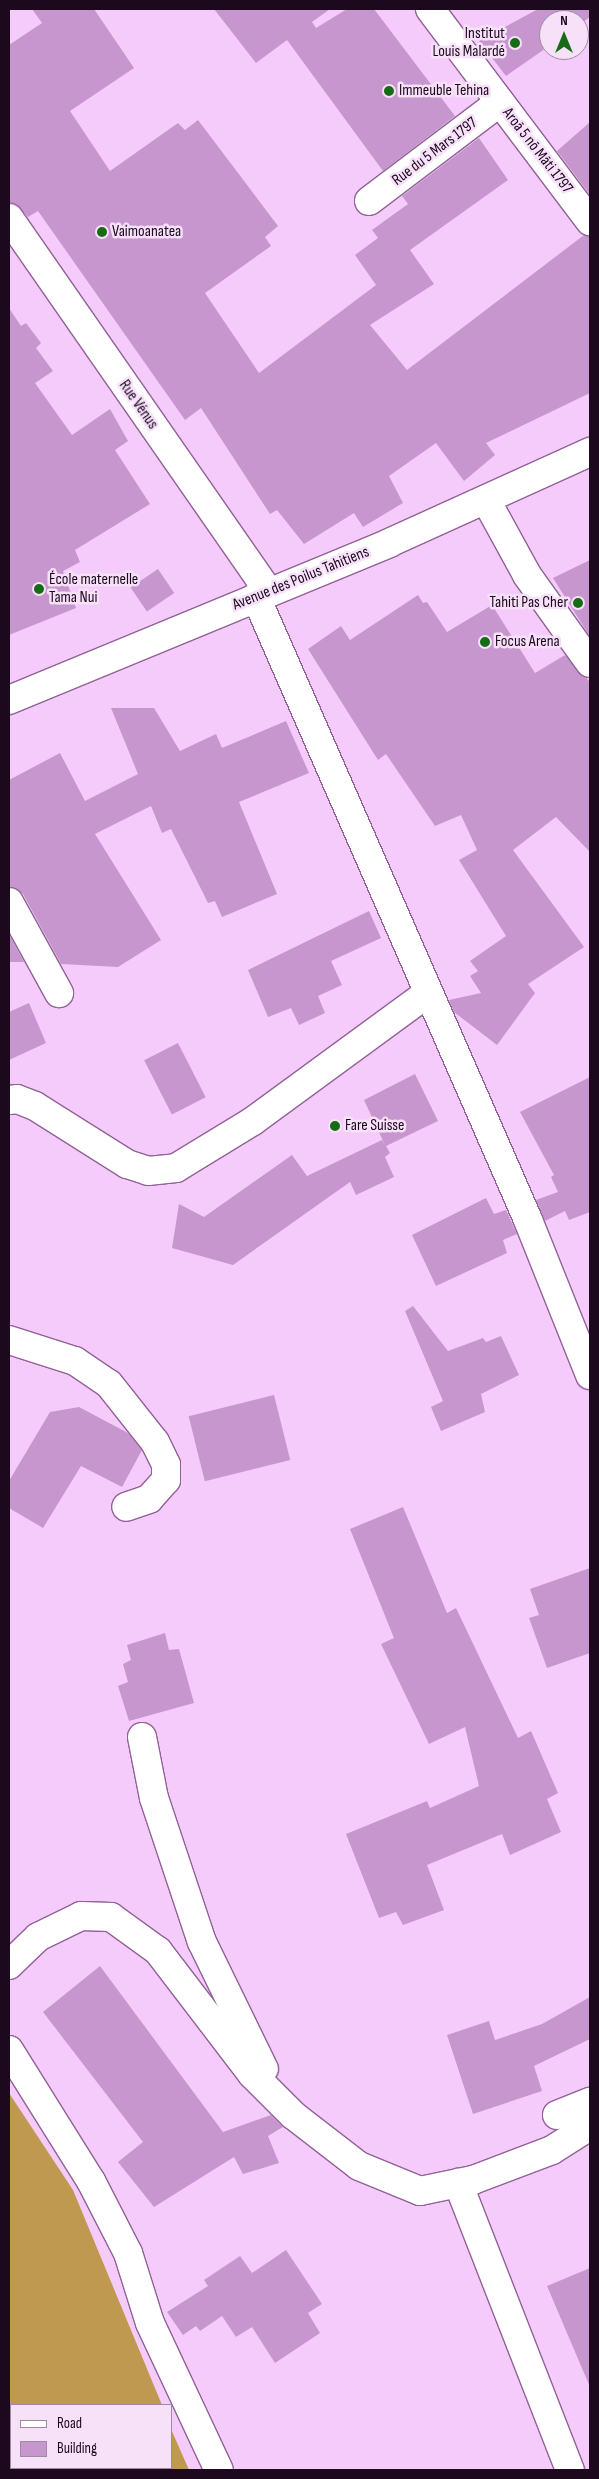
<!DOCTYPE html>
<html>
<head>
<meta charset="utf-8">
<style>
	body { margin:0 }
	#map { position:relative; width:599px; height:2479px; overflow:hidden; background:#f5cbfb; font-family:"Sofia Sans Condensed",sans-serif }
	div>[style] { position:absolute }
	.forest>* { inset:0; background:#be994f }
	.building>* { inset:0; background:#c896ce; transform-origin:0 0 }
	.roads { filter:drop-shadow(1px 0 #916297) drop-shadow(-1px 0 #916297) drop-shadow(0 1px #916297) drop-shadow(0 -1px #916297) }
	.street>* { height:28px; margin:-14px; padding:0 14px; transform-origin:14px; border-radius:14px; background:#fff }
	.secondary>* { height:28px; margin:-14px; padding:0 14px; transform-origin:14px; border-radius:14px; background:#fff }
	.dots>* { width:14px; height:14px; translate:-50% -50%; box-sizing:border-box; border:2px solid #f6e1f9; border-radius:50% }
	span { translate:-50% -50%; white-space:nowrap; text-align:center; line-height:1.15; -webkit-text-stroke:5px #f6e1f9; paint-order:stroke }
	.poi-label { font-size:16px; color:#1c091e }
	.right { translate:-100% -50%; text-align:right }
	.left { translate:0 -50%; text-align:left }
	.street-label { font-size:16px; color:#1c091e }
	.frame { position:absolute; inset:0; border:10px solid #1c091e; pointer-events:none }
	.legend { position:absolute; left:10px; top:2404px; width:162px; height:65px; box-sizing:border-box; background:#f6e1f9; border:1px solid #9f8ba1; margin:0; padding:6px 9px; list-style:none; font-size:15px; color:#1c091e }
	.legend li { display:flex; align-items:center; gap:10px; height:25px }
	.legend b { width:25px; border:1px solid #9f8ba1 }
	.north { position:absolute; left:539px; top:10px; width:50px; height:50px; box-sizing:border-box; background:#f6e1f9; border:1px solid #9f8ba1; border-radius:50%; rotate:0deg; font-size:14px; font-weight:700; line-height:20px; text-align:center; color:#1c091e }
	.north::after { content:''; display:block; margin:auto; width:18px; height:22px; background:#166c14; clip-path:polygon(50% 0,100% 100%,50% 72%,0 100%) }
</style>
</head>
<body>
<div id="map">
	<div class="forest">
		<i style="clip-path:polygon(9px 2093px,73px 2190px,162px 2405px,11px 2405px,11px 2468px,171px 2468px,171px 2429px,189px 2470px,9px 2470px)"></i>
	</div>
	<div class="building">
		<i style="clip-path:polygon(32px 9px,94px 9px,134px 68px,70px 111px,110px 171px,178px 123px,185px 130px,198px 120px,278px 226px,265px 237px,271px 246px,205px 293px,259px 373px,376px 285px,355px 255px,378px 238px,372px 230px,408px 204px,402px 196px,479px 138px,508px 180px,410px 250px,434px 284px,370px 325px,407px 370px,584px 235px,590px 236px,590px 393px,486px 443px,495px 455px,464px 481px,436px 443px,389px 476px,403px 503px,363px 527px,354px 513px,304px 544px,277px 510px,270px 514px,201px 408px,185px 420px,38px 211px,28px 217px,16px 204px,9px 203px,9px 45px,42px 23px)"></i>
		<i style="clip-path:polygon(214px 9px,330px 9px,312px 22px,316px 28px,347px 9px,374px 9px,455px 116px,383px 171px,287px 40px,256px 63px)"></i>
		<i style="clip-path:polygon(538px 9px,590px 9px,590px 17px,579px 25px,579px 20px,549px 20px,549px 46px,506px 76px,479px 41px)"></i>
		<i style="clip-path:polygon(590px 122px,590px 195px,557px 151px)"></i>
		<i style="clip-path:polygon(9px 308px,21px 326px,26px 323px,41px 343px,36px 348px,53px 371px,35px 383px,72px 435px,110px 409px,128px 441px,115px 450px,150px 504px,75px 550px,80px 562px,63px 571px,76px 608px,9px 635px)"></i>
		<i style="clip-path:polygon(590px 560px,590px 637px,553px 578px)"></i>
		<i style="left:158px;top:569px;width:29px;height:33px;rotate:56deg"></i>
		<i style="clip-path:polygon(418px 595px,423px 603px,427px 602px,447px 632px,492px 605px,535px 673px,565px 655px,590px 682px,590px 852px,556px 817px,513px 850px,584px 947px,528px 984px,535px 993px,497px 1045px,454px 1012px,449px 1000px,481px 993px,470px 976px,478px 971px,470px 961px,506px 936px,459px 860px,477px 850px,461px 815px,435px 826px,386px 754px,378px 760px,308px 649px,341px 626px,350px 640px)"></i>
		<i style="clip-path:polygon(111px 708px,154px 708px,180px 751px,216px 734px,222px 748px,286px 721px,309px 773px,239px 802px,277px 894px,222px 917px,215px 901px,208px 903px,171px 829px,162px 833px,151px 806px,95px 834px,161px 940px,118px 967px,61px 964px,23px 894px,9px 886px,9px 780px,60px 753px,85px 801px,138px 774px)"></i>
		<i style="clip-path:polygon(369px 911px,381px 938px,331px 961px,342px 985px,318px 996px,325px 1013px,299px 1025px,291px 1008px,268px 1017px,248px 970px)"></i>
		<i style="clip-path:polygon(9px 934px,24px 962px,9px 962px)"></i>
		<i style="clip-path:polygon(29px 1003px,46px 1043px,9px 1060px,9px 1012px)"></i>
		<i style="left:178px;top:1043px;width:61px;height:38px;rotate:63deg"></i>
		<i style="clip-path:polygon(415px 1074px,438px 1121px,386px 1146px,390px 1153px,385px 1157px,394px 1177px,356px 1195px,350px 1182px,233px 1265px,172px 1248px,179px 1204px,204px 1217px,292px 1155px,307px 1176px,382px 1140px,385px 1145px,364px 1100px)"></i>
		<i style="clip-path:polygon(590px 1077px,590px 1212px,569px 1220px,565px 1211px,545px 1221px,536px 1200px,558px 1192px,551px 1177px,554px 1175px,520px 1112px)"></i>
		<i style="clip-path:polygon(486px 1198px,494px 1214px,506px 1210px,517px 1234px,503px 1240px,507px 1253px,436px 1286px,412px 1235px)"></i>
		<i style="clip-path:polygon(413px 1306px,448px 1351px,483px 1338px,486px 1342px,501px 1336px,519px 1375px,481px 1394px,485px 1412px,441px 1431px,431px 1407px,443px 1401px,405px 1311px)"></i>
		<i style="left:274px;top:1395px;width:67px;height:88px;rotate:76deg"></i>
		<i style="clip-path:polygon(79px 1407px,128px 1433px,142px 1450px,122px 1487px,81px 1466px,43px 1528px,9px 1508px,9px 1481px,50px 1412px)"></i>
		<i style="clip-path:polygon(403px 1507px,447px 1613px,456px 1608px,518px 1738px,531px 1731px,558px 1793px,547px 1799px,561px 1832px,510px 1855px,502px 1834px,427px 1865px,444px 1910px,403px 1925px,396px 1912px,379px 1918px,346px 1834px,427px 1801px,430px 1808px,479px 1786px,465px 1727px,429px 1744px,381px 1644px,394px 1638px,350px 1529px)"></i>
		<i style="clip-path:polygon(590px 1568px,590px 1653px,547px 1668px,529px 1618px,539px 1615px,530px 1589px)"></i>
		<i style="clip-path:polygon(165px 1633px,169px 1650px,179px 1649px,194px 1703px,129px 1721px,118px 1686px,128px 1682px,123px 1664px,131px 1660px,127px 1645px)"></i>
		<i style="clip-path:polygon(100px 1966px,223px 2132px,271px 2115px,283px 2127px,268px 2136px,279px 2163px,243px 2174px,234px 2157px,154px 2207px,118px 2162px,143px 2142px,43px 2012px)"></i>
		<i style="clip-path:polygon(590px 1997px,590px 2039px,534px 2066px,542px 2091px,473px 2114px,447px 2035px,489px 2021px,495px 2040px,542px 2024px)"></i>
		<i style="clip-path:polygon(286px 2250px,322px 2304px,308px 2313px,320px 2333px,275px 2363px,252px 2327px,236px 2337px,222px 2316px,200px 2331px,196px 2326px,183px 2335px,167px 2312px,208px 2286px,204px 2280px,240px 2256px,252px 2273px)"></i>
		<i style="clip-path:polygon(590px 2268px,590px 2387px,547px 2286px)"></i>
	</div>
	<div class="roads">
		<div class="street">
			<i style="left:430px;top:9px;width:266px;rotate:53deg"></i>
			<i style="left:369px;top:201px;width:164px;rotate:-37.1deg"></i>
			<i style="left:9px;top:218px;width:455px;rotate:55.2deg"></i>
			<i style="left:486px;top:500px;width:85px;rotate:61.3deg"></i>
			<i style="left:527px;top:575px;width:108px;rotate:54.4deg"></i>
			<i style="left:256px;top:597px;width:680px;rotate:66.41deg"></i>
			<i style="left:528px;top:1220px;width:167px;rotate:68.2deg"></i>
			<i style="left:9px;top:902px;width:104px;rotate:61.2deg"></i>
			<i style="left:9px;top:1100px;width:8px;rotate:-7deg"></i>
			<i style="left:17px;top:1099px;width:19px;rotate:21deg"></i>
			<i style="left:35px;top:1106px;width:109px;rotate:32.2deg"></i>
			<i style="left:127px;top:1164px;width:22px;rotate:18deg"></i>
			<i style="left:148px;top:1171px;width:28px;rotate:-6deg"></i>
			<i style="left:176px;top:1168px;width:90px;rotate:-31.4deg"></i>
			<i style="left:253px;top:1121px;width:217px;rotate:-36.2deg"></i>
			<i style="left:9px;top:1340px;width:69px;rotate:17.7deg"></i>
			<i style="left:75px;top:1361px;width:41px;rotate:34.1deg"></i>
			<i style="left:109px;top:1384px;width:74px;rotate:51.6deg"></i>
			<i style="left:155px;top:1442px;width:25px;rotate:64deg"></i>
			<i style="left:166px;top:1465px;width:15px;rotate:90deg"></i>
			<i style="left:166px;top:1480px;width:25px;rotate:132deg"></i>
			<i style="left:149px;top:1499px;width:24px;rotate:161deg"></i>
			<i style="left:142px;top:1737px;width:62px;rotate:78.9deg"></i>
			<i style="left:154px;top:1798px;width:152px;rotate:71.6deg"></i>
			<i style="left:202px;top:1942px;width:141px;rotate:64deg"></i>
			<i style="left:9px;top:1965px;width:40px;rotate:-44deg"></i>
			<i style="left:38px;top:1937px;width:48px;rotate:-26deg"></i>
			<i style="left:81px;top:1916px;width:30px;rotate:2deg"></i>
			<i style="left:111px;top:1917px;width:58px;rotate:35.9deg"></i>
			<i style="left:158px;top:1951px;width:155px;rotate:52.6deg"></i>
			<i style="left:252px;top:2074px;width:58px;rotate:45deg"></i>
			<i style="left:293px;top:2115px;width:83px;rotate:37.7deg"></i>
			<i style="left:359px;top:2166px;width:66px;rotate:22.3deg"></i>
			<i style="left:420px;top:2191px;width:54px;rotate:-11.7deg"></i>
			<i style="left:473px;top:2180px;width:85px;rotate:-20.8deg"></i>
			<i style="left:552px;top:2150px;width:45px;rotate:-32.3deg"></i>
			<i style="left:9px;top:2050px;width:155px;rotate:58deg"></i>
			<i style="left:91px;top:2181px;width:81px;rotate:62.8deg"></i>
			<i style="left:128px;top:2253px;width:73px;rotate:72.6deg"></i>
			<i style="left:150px;top:2323px;width:162px;rotate:64.9deg"></i>
			<i style="left:557px;top:2115px;width:35px;rotate:-22deg"></i>
			<i style="left:458px;top:2183px;width:308px;rotate:68.7deg"></i>
		</div>
		<div class="secondary">
			<i style="left:9px;top:700px;width:411px;rotate:-22.4deg"></i>
			<i style="left:389px;top:543px;width:221px;rotate:-24.4deg"></i>
		</div>
	</div>
	<div class="dots">
		<i style="left:515px;top:43px;background:#166c14"></i>
		<i style="left:389px;top:91px;background:#166c14"></i>
		<i style="left:102px;top:232px;background:#166c14"></i>
		<i style="left:39px;top:589px;background:#166c14"></i>
		<i style="left:578px;top:603px;background:#166c14"></i>
		<i style="left:485px;top:642px;background:#166c14"></i>
		<i style="left:335px;top:1126px;background:#166c14"></i>
	</div>
	<div class="poi-label">
		<span class="right" style="left:505px;top:43px">Institut<br>Louis Malardé</span>
		<span class="left" style="left:399px;top:91px">Immeuble Tehina</span>
		<span class="left" style="left:112px;top:232px">Vaimoanatea</span>
		<span class="left" style="left:49px;top:589px">École maternelle<br>Tama Nui</span>
		<span class="right" style="left:568px;top:603px">Tahiti Pas Cher</span>
		<span class="left" style="left:495px;top:642px">Focus Arena</span>
		<span class="left" style="left:345px;top:1126px">Fare Suisse</span>
	</div>
	<div class="street-label">
		<span style="left:537px;top:151px;rotate:52deg">Aroā 5 nō Māti 1797</span>
		<span style="left:435px;top:152px;rotate:-37deg">Rue du 5 Mars 1797</span>
		<span style="left:138px;top:405px;rotate:55deg">Rue Vénus</span>
		<span style="left:301px;top:579px;rotate:-22deg">Avenue des Poilus Tahitiens</span>
	</div>
	<div class="frame"></div>
	<ul class="legend">
	<li><b style="height:6px;background:#fff"></b>Road</li>
	<li><b style="height:14px;background:#c896ce"></b>Building</li>
	</ul>
	<div class="north">N</div>
</div>
</body>
</html>
